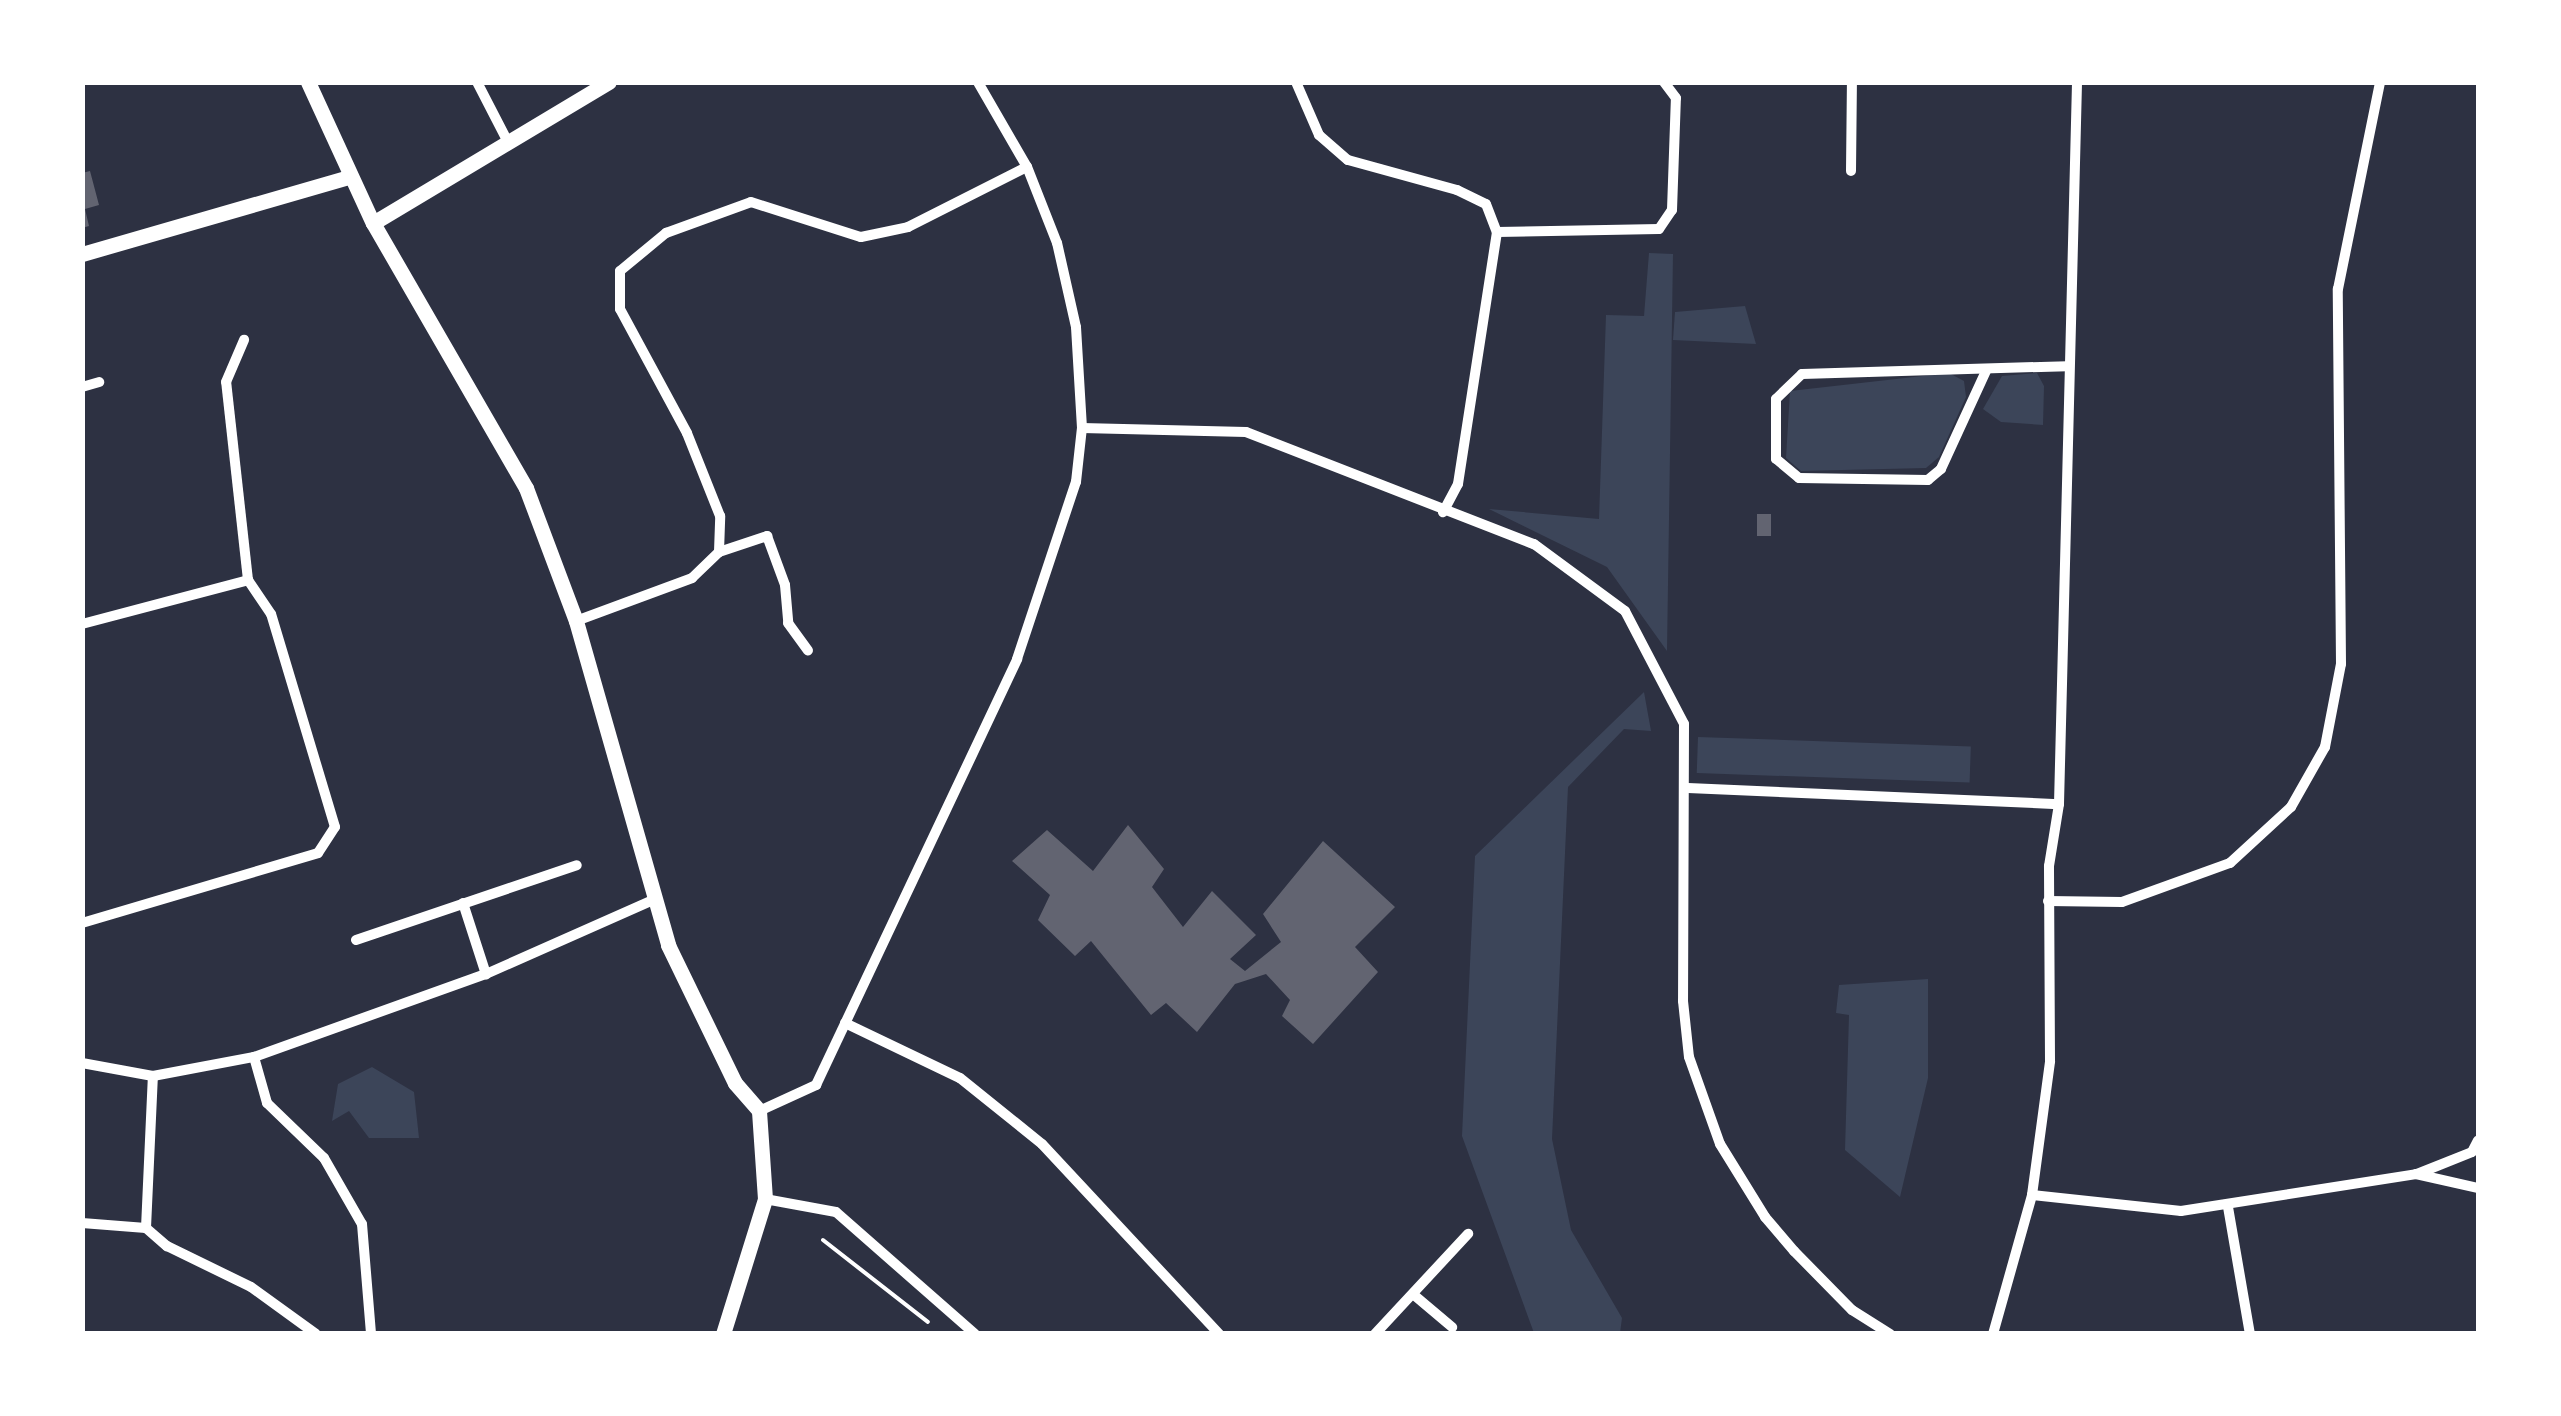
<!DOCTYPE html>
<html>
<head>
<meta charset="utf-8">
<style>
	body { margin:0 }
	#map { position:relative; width:2561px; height:1416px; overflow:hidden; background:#2d3142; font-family:Signika,sans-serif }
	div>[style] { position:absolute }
	.green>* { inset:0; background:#3c4559; transform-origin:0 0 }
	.building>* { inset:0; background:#626471; transform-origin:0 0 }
	.path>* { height:4px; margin:-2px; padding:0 2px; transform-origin:2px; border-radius:2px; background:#fff }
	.minor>* { height:10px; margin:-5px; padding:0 5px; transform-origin:5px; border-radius:5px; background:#fff }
	.tertiary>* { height:15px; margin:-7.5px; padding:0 7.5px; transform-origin:7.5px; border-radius:7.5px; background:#fff }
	span { translate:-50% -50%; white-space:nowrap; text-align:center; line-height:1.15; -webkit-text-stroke:8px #fff; paint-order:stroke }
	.frame { position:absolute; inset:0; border:85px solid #fff; pointer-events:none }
</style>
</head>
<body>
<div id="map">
	<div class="green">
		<i style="clip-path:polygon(1649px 253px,1673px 254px,1667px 651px,1607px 567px,1489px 509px,1599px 519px,1606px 315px,1644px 316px)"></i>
		<i style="clip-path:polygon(1745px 306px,1756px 344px,1673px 340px,1675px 312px)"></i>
		<i style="clip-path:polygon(1949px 373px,1964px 381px,1966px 397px,1939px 457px,1926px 468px,1801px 471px,1786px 458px,1790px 391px)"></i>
		<i style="clip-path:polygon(2037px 373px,2044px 386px,2043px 425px,2001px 422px,1983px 409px,2002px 376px)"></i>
		<i style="clip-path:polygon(1644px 692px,1651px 731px,1624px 729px,1568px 787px,1552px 1139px,1571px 1230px,1622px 1318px,1620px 1333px,1534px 1333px,1462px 1136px,1475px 856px)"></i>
		<i style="left:1698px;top:737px;width:273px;height:36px;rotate:2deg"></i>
		<i style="clip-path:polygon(1928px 979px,1928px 1078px,1900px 1197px,1845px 1150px,1849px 1015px,1836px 1013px,1839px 985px)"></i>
		<i style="clip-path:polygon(372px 1067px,414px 1092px,419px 1138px,369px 1138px,349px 1111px,332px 1121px,338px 1084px)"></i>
	</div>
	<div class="building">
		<i style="clip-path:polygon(90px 171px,99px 205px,85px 209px,89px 226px,82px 228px,82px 173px)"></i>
		<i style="left:1757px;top:514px;width:14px;height:22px"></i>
		<i style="clip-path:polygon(1128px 825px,1164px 869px,1152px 887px,1183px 927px,1212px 891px,1256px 935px,1230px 959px,1245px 971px,1281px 942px,1263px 914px,1323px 841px,1395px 907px,1355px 947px,1378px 972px,1313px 1044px,1282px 1016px,1290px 1000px,1266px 974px,1235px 984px,1197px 1032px,1166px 1003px,1151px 1015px,1091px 941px,1075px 956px,1038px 920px,1050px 895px,1012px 861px,1047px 830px,1093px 871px)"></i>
	</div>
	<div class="path">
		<i style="left:823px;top:1240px;width:133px;rotate:38deg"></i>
	</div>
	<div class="minor">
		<i style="left:477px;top:82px;width:68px;rotate:62.7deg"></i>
		<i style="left:1296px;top:82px;width:58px;rotate:66.5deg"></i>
		<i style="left:1319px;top:135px;width:38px;rotate:41deg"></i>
		<i style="left:1348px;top:160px;width:113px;rotate:15.4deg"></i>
		<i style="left:1457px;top:190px;width:32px;rotate:26deg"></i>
		<i style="left:1486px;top:204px;width:30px;rotate:69deg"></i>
		<i style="left:1497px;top:232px;width:255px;rotate:98.8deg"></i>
		<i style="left:1458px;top:484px;width:32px;rotate:118deg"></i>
		<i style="left:1851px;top:171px;width:89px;rotate:-89.4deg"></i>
		<i style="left:1497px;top:232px;width:162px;rotate:-1.1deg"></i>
		<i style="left:1659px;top:229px;width:23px;rotate:-56deg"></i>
		<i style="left:1672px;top:210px;width:112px;rotate:-88deg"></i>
		<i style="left:1676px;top:98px;width:20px;rotate:-127deg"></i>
		<i style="left:1986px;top:371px;width:108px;rotate:114.7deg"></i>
		<i style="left:1941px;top:469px;width:17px;rotate:140deg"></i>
		<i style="left:1928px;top:480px;width:129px;rotate:-179.1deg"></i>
		<i style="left:1799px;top:478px;width:30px;rotate:-140deg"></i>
		<i style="left:1776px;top:459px;width:60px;rotate:-90deg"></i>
		<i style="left:1776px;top:399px;width:36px;rotate:-44deg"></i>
		<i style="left:1802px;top:374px;width:265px;rotate:-1.7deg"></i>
		<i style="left:82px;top:387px;width:18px;rotate:-16deg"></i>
		<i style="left:1082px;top:428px;width:164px;rotate:1.4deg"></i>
		<i style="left:1246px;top:432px;width:309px;rotate:21.3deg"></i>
		<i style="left:1534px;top:544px;width:113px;rotate:36.4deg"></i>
		<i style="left:1625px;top:611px;width:127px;rotate:62.4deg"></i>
		<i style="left:1684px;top:724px;width:277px;rotate:90.2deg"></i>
		<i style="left:1683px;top:1001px;width:56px;rotate:83.9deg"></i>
		<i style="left:1689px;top:1057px;width:92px;rotate:70.4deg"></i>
		<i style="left:1720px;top:1144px;width:86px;rotate:58.3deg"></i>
		<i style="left:1765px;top:1217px;width:45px;rotate:49.5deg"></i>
		<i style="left:1794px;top:1251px;width:83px;rotate:45.5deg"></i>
		<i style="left:1852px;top:1310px;width:45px;rotate:32.3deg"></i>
		<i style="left:719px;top:552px;width:36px;rotate:-88deg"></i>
		<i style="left:720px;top:516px;width:89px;rotate:-111.7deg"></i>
		<i style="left:687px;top:433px;width:141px;rotate:-118.4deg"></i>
		<i style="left:620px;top:309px;width:38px;rotate:-90deg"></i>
		<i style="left:620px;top:271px;width:60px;rotate:-39.6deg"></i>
		<i style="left:666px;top:233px;width:90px;rotate:-20deg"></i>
		<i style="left:751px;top:202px;width:115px;rotate:17.7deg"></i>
		<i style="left:861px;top:237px;width:48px;rotate:-12deg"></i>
		<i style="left:908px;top:227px;width:133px;rotate:-26.8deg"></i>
		<i style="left:576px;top:621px;width:124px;rotate:-20.3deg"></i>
		<i style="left:692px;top:578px;width:37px;rotate:-44deg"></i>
		<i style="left:719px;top:552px;width:51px;rotate:-18.4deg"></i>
		<i style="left:767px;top:536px;width:52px;rotate:69.8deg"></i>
		<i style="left:785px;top:585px;width:38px;rotate:85deg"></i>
		<i style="left:788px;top:623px;width:34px;rotate:54deg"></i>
		<i style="left:82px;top:624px;width:172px;rotate:-14.8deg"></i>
		<i style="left:1688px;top:788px;width:371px;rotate:2.5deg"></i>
		<i style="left:2048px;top:901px;width:74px;rotate:0.8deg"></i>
		<i style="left:2122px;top:902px;width:115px;rotate:-19.9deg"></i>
		<i style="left:2230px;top:863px;width:83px;rotate:-42.6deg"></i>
		<i style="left:2291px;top:807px;width:69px;rotate:-60.5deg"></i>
		<i style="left:2325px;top:747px;width:85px;rotate:-79.1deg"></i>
		<i style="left:2341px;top:664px;width:375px;rotate:-90.5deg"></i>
		<i style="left:2338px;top:289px;width:211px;rotate:-78.5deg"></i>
		<i style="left:463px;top:903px;width:75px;rotate:72.1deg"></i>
		<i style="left:82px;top:923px;width:246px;rotate:-16.5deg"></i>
		<i style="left:318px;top:853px;width:31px;rotate:-57deg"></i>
		<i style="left:335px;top:827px;width:222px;rotate:-106.7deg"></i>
		<i style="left:271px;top:614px;width:41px;rotate:-124.1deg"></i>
		<i style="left:248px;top:580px;width:199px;rotate:-96.3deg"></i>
		<i style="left:226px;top:382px;width:46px;rotate:-66.8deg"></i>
		<i style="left:356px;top:940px;width:233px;rotate:-18.7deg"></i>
		<i style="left:845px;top:1023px;width:127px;rotate:25.6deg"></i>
		<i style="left:960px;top:1078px;width:105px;rotate:38.8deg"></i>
		<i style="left:1042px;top:1144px;width:260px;rotate:47deg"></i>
		<i style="left:254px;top:1057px;width:48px;rotate:74.2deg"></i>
		<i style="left:267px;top:1103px;width:79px;rotate:44deg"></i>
		<i style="left:324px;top:1158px;width:76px;rotate:60.1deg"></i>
		<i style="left:362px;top:1224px;width:110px;rotate:85.3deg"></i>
		<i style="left:82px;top:1063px;width:72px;rotate:10.4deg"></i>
		<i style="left:153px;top:1076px;width:103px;rotate:-10.7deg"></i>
		<i style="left:254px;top:1057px;width:246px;rotate:-19.7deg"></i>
		<i style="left:486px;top:974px;width:183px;rotate:-23.9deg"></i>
		<i style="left:759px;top:1111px;width:63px;rotate:-24.5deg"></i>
		<i style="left:816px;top:1085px;width:471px;rotate:-64.7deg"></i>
		<i style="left:1017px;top:659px;width:187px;rotate:-71.6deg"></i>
		<i style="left:1076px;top:482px;width:54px;rotate:-83.7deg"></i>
		<i style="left:1082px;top:428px;width:101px;rotate:-93.4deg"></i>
		<i style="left:1076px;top:327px;width:86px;rotate:-102.7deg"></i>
		<i style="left:1057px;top:243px;width:82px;rotate:-111.5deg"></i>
		<i style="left:1027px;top:167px;width:98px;rotate:-120deg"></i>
		<i style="left:2417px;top:1174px;width:59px;rotate:-21.8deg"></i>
		<i style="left:2472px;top:1152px;width:13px;rotate:-63deg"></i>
		<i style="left:2032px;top:1195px;width:150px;rotate:6.1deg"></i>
		<i style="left:2181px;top:1211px;width:238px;rotate:-8.9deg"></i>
		<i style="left:2416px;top:1174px;width:64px;rotate:12.7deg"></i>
		<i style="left:765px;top:1199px;width:72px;rotate:10.4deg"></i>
		<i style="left:836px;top:1212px;width:185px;rotate:41.3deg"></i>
		<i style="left:2228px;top:1207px;width:129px;rotate:80.2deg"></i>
		<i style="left:82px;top:1223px;width:64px;rotate:4.5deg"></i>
		<i style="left:146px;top:1228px;width:28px;rotate:41deg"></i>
		<i style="left:167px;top:1246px;width:93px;rotate:26deg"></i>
		<i style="left:251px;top:1287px;width:80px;rotate:35.9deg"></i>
		<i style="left:146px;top:1228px;width:152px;rotate:-87.4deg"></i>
		<i style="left:1414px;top:1295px;width:50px;rotate:40.1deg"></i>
		<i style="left:1375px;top:1334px;width:137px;rotate:-47.1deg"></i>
		<i style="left:1993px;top:1334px;width:144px;rotate:-74.3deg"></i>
		<i style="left:2032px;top:1195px;width:135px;rotate:-82.3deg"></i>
		<i style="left:2050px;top:1061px;width:195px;rotate:-90.3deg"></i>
		<i style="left:2049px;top:866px;width:63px;rotate:-80.8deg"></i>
		<i style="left:2059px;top:804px;width:722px;rotate:-88.57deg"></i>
	</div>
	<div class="tertiary">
		<i style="left:308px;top:82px;width:155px;rotate:65.3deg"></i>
		<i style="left:373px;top:223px;width:306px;rotate:60deg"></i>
		<i style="left:526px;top:488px;width:142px;rotate:69.4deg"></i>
		<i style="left:576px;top:621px;width:337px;rotate:74.1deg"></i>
		<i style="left:668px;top:945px;width:153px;rotate:64.1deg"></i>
		<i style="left:735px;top:1083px;width:37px;rotate:49deg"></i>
		<i style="left:759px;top:1111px;width:88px;rotate:86.1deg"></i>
		<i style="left:765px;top:1199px;width:141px;rotate:107.3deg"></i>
		<i style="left:373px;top:223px;width:275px;rotate:-30.9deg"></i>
		<i style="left:82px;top:254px;width:278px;rotate:-16.1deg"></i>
	</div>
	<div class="frame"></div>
</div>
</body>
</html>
